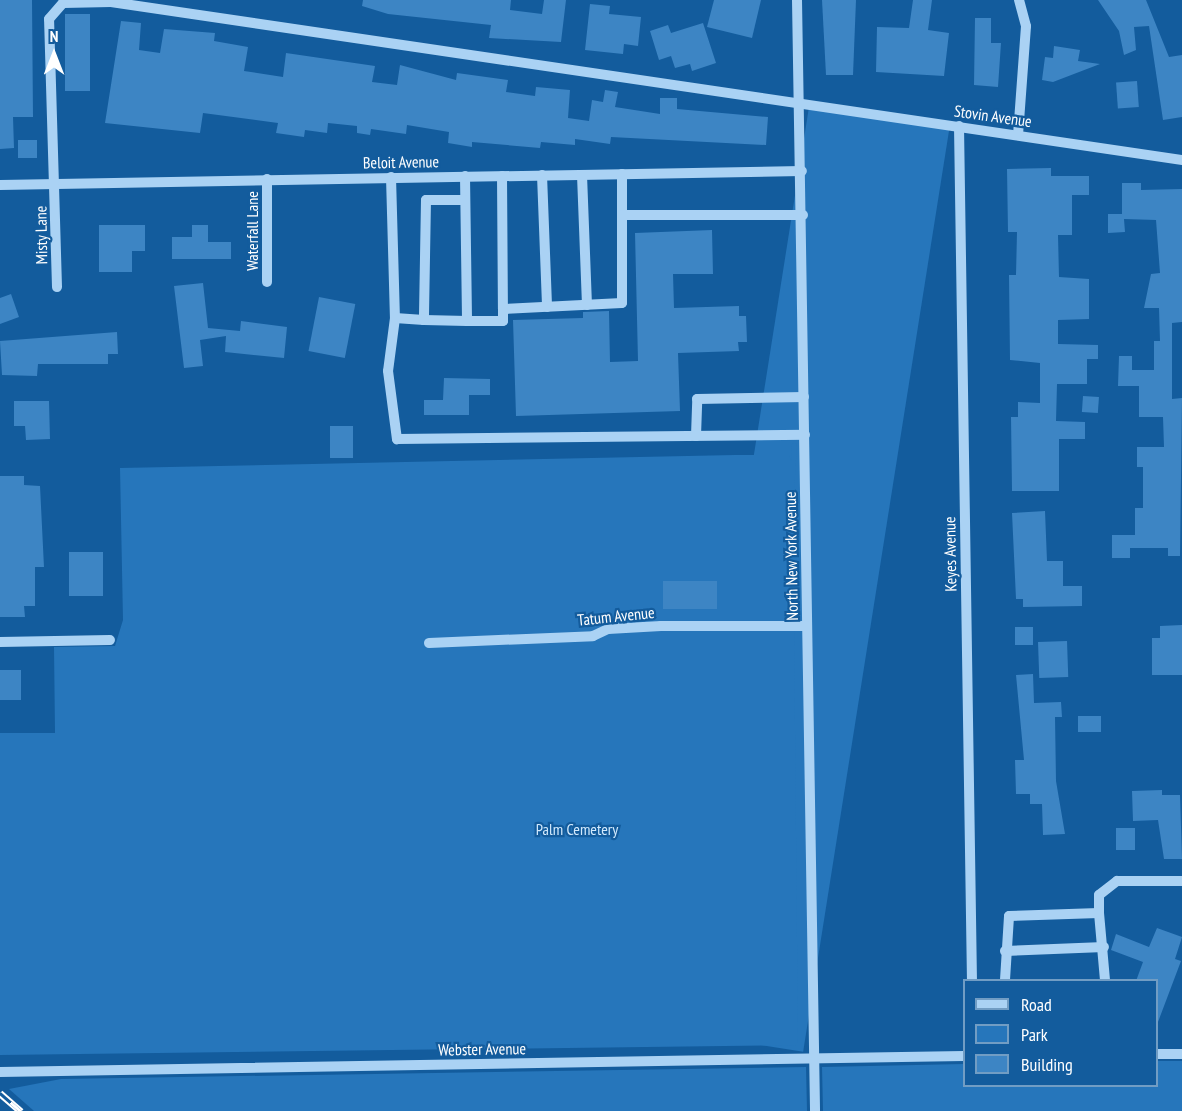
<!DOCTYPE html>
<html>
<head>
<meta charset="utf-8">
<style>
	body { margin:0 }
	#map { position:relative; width:1182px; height:1111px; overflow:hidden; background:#135c9d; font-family:"PT Sans Narrow",sans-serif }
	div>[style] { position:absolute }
	.green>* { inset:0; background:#2676bb; transform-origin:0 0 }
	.building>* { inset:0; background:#3d85c4; transform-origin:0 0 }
	.minor>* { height:10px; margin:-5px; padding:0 5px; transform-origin:5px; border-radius:5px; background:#aad2f4 }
	.rail>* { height:7px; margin-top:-3.5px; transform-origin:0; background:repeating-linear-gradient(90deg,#135c9d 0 14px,#fff 0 28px); box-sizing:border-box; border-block:2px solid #fff }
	span { translate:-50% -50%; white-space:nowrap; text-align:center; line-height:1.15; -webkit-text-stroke:4.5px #135c9d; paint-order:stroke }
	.street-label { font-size:16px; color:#fff }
	.park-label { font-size:16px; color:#d2eafd }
	.legend { position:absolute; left:963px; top:979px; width:195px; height:108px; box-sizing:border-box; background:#135c9d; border:2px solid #719dc4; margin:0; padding:8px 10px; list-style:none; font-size:18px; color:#fff }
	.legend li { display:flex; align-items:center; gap:12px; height:30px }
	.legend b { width:30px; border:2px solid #719dc4 }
	.north { position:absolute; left:24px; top:24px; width:60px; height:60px; -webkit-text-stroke:4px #135c9d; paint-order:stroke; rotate:0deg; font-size:16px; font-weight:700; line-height:24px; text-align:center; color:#fff }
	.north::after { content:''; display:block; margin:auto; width:21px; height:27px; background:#fff; clip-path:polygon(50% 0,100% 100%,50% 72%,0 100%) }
</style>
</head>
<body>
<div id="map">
	<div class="green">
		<i style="left:809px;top:107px;width:142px;height:934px;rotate:9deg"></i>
		<i style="clip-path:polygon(792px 443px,797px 444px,794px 491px,798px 492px,799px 607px,794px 621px,798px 1045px,0 1055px,0 733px,55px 733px,54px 647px,115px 646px,123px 620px,120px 468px,735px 455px,789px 455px,791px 461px)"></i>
		<i style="clip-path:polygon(1157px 1061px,1182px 1061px,1182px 1111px,823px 1111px,822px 1067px,964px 1064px,964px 1086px,1156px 1086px)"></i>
		<i style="clip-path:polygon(806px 1067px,807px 1111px,34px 1111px,9px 1089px,61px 1079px)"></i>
	</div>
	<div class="building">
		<i style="clip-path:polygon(0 0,32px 0,33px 117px,13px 117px,14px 148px,0 149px)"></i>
		<i style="clip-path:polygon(363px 0,511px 0,510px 10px,542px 14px,544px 0,566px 0,561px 42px,489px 38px,491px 25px,388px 14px,362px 6px)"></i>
		<i style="clip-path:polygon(714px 0,761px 0,752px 38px,707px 27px)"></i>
		<i style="clip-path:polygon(822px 0,856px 0,853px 75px,826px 75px)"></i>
		<i style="clip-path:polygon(913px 0,932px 0,928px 30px,949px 33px,944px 76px,876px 72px,877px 27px,909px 28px)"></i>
		<i style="clip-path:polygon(1098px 0,1146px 0,1169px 57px,1182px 55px,1182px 117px,1163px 120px,1149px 26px,1134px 27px,1136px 50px,1124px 55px,1119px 31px)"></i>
		<i style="clip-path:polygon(590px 4px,610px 6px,609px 14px,641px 17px,638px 46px,624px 44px,623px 54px,585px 50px)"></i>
		<i style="left:65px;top:14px;width:25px;height:77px"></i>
		<i style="clip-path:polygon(975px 18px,991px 18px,991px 43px,1001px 43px,998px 87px,974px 85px)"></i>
		<i style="clip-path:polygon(121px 21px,141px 23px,139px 50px,160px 53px,164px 29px,215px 33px,214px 41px,248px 47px,244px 71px,283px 77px,286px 53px,375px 66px,372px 82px,397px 85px,400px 65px,456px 80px,457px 73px,508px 80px,506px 92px,535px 96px,536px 87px,570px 90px,568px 118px,589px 121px,592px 100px,603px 102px,605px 90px,618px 92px,615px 107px,660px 114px,660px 98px,677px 98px,677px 109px,768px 117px,766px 145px,611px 137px,610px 144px,575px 139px,575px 145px,541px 142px,540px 148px,472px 142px,472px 147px,448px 143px,449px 132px,407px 125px,406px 134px,371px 129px,370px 135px,357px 133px,357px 126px,328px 123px,327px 133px,305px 130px,304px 137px,276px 133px,278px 123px,203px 113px,200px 133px,105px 123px)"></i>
		<i style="clip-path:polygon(703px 23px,716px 63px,692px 71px,690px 64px,675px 68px,671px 56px,659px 60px,650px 31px,668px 25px,671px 33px)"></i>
		<i style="clip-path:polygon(1054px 46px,1080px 50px,1078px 61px,1100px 64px,1053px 82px,1042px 80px,1045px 57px,1053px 58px)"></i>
		<i style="left:1137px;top:81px;width:26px;height:21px;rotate:86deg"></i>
		<i style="left:18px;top:140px;width:19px;height:18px"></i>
		<i style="clip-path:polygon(1051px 168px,1051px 176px,1089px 176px,1089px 195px,1072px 195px,1072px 235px,1058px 235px,1059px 277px,1089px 279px,1089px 319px,1058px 320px,1058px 344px,1098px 345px,1098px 359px,1087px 359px,1087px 384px,1057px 384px,1056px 421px,1085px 422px,1085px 439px,1059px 439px,1059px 491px,1012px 491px,1011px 417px,1018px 417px,1018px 402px,1040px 403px,1040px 363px,1010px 360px,1009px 275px,1016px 275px,1017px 232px,1008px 232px,1007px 169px)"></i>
		<i style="clip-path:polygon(1122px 183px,1141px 183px,1141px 190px,1182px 189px,1182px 322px,1172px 323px,1172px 399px,1182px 398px,1180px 556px,1168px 556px,1168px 548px,1130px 548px,1130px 558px,1112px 558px,1112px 535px,1135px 535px,1135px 508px,1143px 508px,1143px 467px,1137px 467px,1137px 447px,1164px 447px,1163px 417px,1139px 417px,1139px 386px,1118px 386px,1119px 356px,1132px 356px,1132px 370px,1154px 370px,1154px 341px,1160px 341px,1159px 308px,1144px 308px,1151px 274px,1160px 273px,1156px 220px,1124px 219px,1125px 232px,1108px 233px,1108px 214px,1122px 214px)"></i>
		<i style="clip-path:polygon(99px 225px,145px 225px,145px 251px,132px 251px,132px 272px,99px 272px)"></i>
		<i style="clip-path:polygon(192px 225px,208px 225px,208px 242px,231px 242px,231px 259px,172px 259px,172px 237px,192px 237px)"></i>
		<i style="clip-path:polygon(712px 230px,713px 274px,673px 274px,674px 308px,739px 306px,739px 316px,746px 316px,747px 342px,738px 342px,739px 351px,678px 353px,680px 411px,516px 416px,513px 320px,583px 318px,583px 312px,609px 311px,610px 362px,638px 361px,635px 233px)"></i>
		<i style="clip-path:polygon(203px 283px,208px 328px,240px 331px,241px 321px,287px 327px,284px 358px,225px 352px,226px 336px,200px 340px,203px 366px,184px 368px,174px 286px)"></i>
		<i style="clip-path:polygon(11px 294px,19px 317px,0 324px,0 298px)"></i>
		<i style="left:319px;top:297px;width:37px;height:55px;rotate:11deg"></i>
		<i style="clip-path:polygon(117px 332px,118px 354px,108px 354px,108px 364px,38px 364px,37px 376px,2px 375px,0 341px)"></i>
		<i style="clip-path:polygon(444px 378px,490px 379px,490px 395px,469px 395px,469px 415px,424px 415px,424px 400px,443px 400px)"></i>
		<i style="left:1083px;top:396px;width:16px;height:16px;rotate:4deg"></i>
		<i style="clip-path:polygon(14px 401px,49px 401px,50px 439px,26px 440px,25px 426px,14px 426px)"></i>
		<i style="left:330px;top:426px;width:23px;height:32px"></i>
		<i style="clip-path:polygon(0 476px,24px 476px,24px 485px,40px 486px,44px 567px,35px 567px,35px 606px,24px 606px,25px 617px,0 617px)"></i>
		<i style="clip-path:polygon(1045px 511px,1047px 561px,1063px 561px,1063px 586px,1082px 586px,1082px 606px,1023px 607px,1023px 599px,1016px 599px,1012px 513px)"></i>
		<i style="left:103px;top:552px;width:44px;height:34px;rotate:90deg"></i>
		<i style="left:717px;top:581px;width:28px;height:54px;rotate:90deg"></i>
		<i style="clip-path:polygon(1182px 625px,1182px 675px,1152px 675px,1152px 638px,1160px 638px,1160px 626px)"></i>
		<i style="left:1015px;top:627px;width:18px;height:18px"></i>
		<i style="left:1067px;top:641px;width:36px;height:29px;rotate:88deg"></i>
		<i style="left:21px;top:670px;width:30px;height:21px;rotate:90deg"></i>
		<i style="clip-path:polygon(1033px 674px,1034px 703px,1061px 702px,1062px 717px,1055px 717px,1056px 781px,1065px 834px,1043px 835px,1042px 804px,1030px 804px,1030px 794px,1016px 794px,1015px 760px,1024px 760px,1016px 675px)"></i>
		<i style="left:1078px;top:716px;width:23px;height:16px"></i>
		<i style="clip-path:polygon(1162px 790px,1162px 795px,1180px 795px,1182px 859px,1164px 859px,1158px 820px,1133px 821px,1132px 791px)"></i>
		<i style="left:1116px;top:828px;width:19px;height:22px"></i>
		<i style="clip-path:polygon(1157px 928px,1182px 937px,1175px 959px,1181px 961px,1158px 1022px,1156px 981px,1136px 981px,1143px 962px,1111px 950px,1116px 934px,1149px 947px)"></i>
	</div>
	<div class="minor">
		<i style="left:797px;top:0;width:1111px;rotate:89.07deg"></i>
		<i style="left:959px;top:126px;width:854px;rotate:89.13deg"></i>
		<i style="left:1018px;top:135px;width:109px;rotate:-85.8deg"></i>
		<i style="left:1026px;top:26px;width:27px;rotate:-105deg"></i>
		<i style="left:542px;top:175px;width:132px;rotate:87.8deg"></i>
		<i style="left:582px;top:175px;width:130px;rotate:87.8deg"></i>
		<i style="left:465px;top:176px;width:145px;rotate:89.2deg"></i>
		<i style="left:467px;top:321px;width:36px"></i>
		<i style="left:503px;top:321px;width:12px;rotate:-90deg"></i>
		<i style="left:503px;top:309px;width:119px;rotate:-2.9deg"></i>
		<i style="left:622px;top:303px;width:129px;rotate:-90deg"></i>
		<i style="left:502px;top:176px;width:133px;rotate:89.6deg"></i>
		<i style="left:391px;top:177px;width:141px;rotate:88.4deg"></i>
		<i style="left:395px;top:318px;width:53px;rotate:97.5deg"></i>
		<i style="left:388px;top:371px;width:69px;rotate:82.5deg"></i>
		<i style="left:397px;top:439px;width:408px;rotate:-0.6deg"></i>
		<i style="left:267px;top:179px;width:103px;rotate:90deg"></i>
		<i style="left:0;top:185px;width:802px;rotate:-1deg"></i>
		<i style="left:465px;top:200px;width:39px;rotate:180deg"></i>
		<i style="left:426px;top:200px;width:120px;rotate:91deg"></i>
		<i style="left:424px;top:320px;width:43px;rotate:1.3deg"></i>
		<i style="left:622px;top:215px;width:181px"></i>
		<i style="left:57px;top:287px;width:268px;rotate:-91.7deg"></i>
		<i style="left:49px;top:19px;width:21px;rotate:-49deg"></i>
		<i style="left:63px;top:3px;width:48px;rotate:-1.2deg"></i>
		<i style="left:111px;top:2px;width:1083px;rotate:8.39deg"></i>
		<i style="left:395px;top:318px;width:29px;rotate:4deg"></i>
		<i style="left:696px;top:436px;width:37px;rotate:-88deg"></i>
		<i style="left:697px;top:399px;width:107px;rotate:-1.1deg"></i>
		<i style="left:0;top:642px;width:110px;rotate:-1deg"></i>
		<i style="left:429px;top:643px;width:164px;rotate:-2.4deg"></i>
		<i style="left:593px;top:636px;width:17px;rotate:-25deg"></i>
		<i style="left:608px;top:629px;width:53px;rotate:-3.2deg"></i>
		<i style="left:661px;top:626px;width:146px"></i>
		<i style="left:1099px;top:913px;width:67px;rotate:84.9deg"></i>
		<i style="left:1005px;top:951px;width:99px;rotate:-2.3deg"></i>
		<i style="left:1005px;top:980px;width:64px;rotate:-86.4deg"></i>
		<i style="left:1009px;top:916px;width:90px;rotate:-1.9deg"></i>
		<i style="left:1099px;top:913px;width:18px;rotate:-90deg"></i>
		<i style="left:1099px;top:895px;width:23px;rotate:-38deg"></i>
		<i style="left:1117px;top:881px;width:65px"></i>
		<i style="left:1156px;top:1054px;width:26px"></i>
		<i style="left:0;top:1072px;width:964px;rotate:-0.95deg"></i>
	</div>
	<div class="rail">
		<i style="left:0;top:1093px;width:28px;rotate:41deg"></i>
	</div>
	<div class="street-label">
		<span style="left:993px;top:116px;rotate:8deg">Stovin Avenue</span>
		<span style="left:401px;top:162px;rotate:-1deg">Beloit Avenue</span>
		<span style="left:252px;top:231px;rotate:-90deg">Waterfall Lane</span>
		<span style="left:41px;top:235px;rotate:-91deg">Misty Lane</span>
		<span style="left:950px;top:554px;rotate:-91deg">Keyes Avenue</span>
		<span style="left:791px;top:556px;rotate:-91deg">North New York Avenue</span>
		<span style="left:616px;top:616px;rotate:-6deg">Tatum Avenue</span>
		<span style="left:482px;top:1049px;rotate:-1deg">Webster Avenue</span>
	</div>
	<div class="park-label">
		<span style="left:577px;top:829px">Palm Cemetery</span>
	</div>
	<ul class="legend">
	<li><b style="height:8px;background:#aad2f4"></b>Road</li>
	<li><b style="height:16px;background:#2676bb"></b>Park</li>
	<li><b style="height:16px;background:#3d85c4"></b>Building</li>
	</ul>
	<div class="north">N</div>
</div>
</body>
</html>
